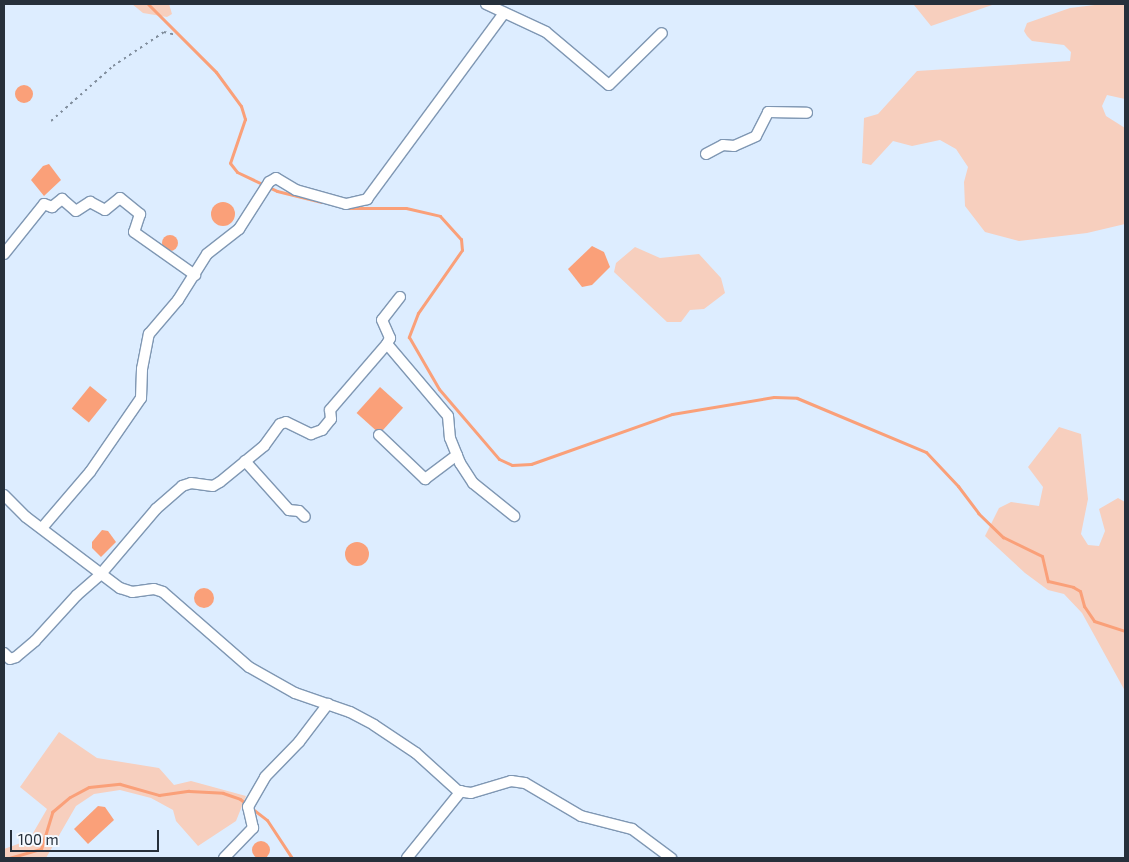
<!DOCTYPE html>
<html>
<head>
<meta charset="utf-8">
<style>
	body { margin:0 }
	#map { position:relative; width:1129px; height:862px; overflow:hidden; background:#ddedff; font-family:"Exo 2",sans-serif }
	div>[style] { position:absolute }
	.green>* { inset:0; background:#f7cfbe }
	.water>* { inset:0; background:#faa079; transform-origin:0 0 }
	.round { border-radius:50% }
	.stream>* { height:3px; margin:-1.5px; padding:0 1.5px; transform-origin:1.5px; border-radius:1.5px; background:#faa079 }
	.path>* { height:2px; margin-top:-1px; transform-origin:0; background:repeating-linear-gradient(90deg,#808d9c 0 2.5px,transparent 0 6.5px) }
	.roads { filter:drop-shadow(1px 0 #7f97b3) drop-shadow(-1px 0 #7f97b3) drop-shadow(0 1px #7f97b3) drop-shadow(0 -1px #7f97b3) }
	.street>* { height:10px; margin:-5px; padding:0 5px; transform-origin:5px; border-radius:5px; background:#fff }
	span { translate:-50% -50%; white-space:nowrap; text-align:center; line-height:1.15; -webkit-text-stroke:5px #f4f9ff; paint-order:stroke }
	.frame { position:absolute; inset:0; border:5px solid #26303b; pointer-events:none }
	.scale { position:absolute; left:10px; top:830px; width:149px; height:22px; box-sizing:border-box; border:2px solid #26303b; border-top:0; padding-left:6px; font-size:15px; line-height:18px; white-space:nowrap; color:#26303b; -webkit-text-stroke:4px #f4f9ff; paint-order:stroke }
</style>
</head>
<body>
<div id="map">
	<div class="green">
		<i style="clip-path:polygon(132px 4px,169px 4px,172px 14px,167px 17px,143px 13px)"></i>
		<i style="clip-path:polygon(995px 4px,931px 26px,914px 5px,914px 4px)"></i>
		<i style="clip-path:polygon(1103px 4px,1125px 4px,1125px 99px,1107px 95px,1102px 106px,1106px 116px,1125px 128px,1125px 224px,1087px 233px,1019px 241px,985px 232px,965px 206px,964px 182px,968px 167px,956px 149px,940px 140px,912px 146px,893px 141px,871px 165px,862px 163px,864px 118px,878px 114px,917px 71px,1070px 61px,1071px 52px,1064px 45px,1032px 41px,1027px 36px,1024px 31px,1027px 23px,1070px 8px)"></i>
		<i style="clip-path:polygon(635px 247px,660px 258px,699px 254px,721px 278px,725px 293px,704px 309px,690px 310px,681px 322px,667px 322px,614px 272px,616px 263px)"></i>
		<i style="clip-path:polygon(1059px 427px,1081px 434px,1088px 499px,1081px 534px,1088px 545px,1099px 546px,1105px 531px,1099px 509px,1118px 498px,1125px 502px,1125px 691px,1082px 613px,1064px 594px,1048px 590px,1025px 573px,985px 536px,999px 508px,1011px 502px,1039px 506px,1043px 487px,1028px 467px)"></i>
		<i style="clip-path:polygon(59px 732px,97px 758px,159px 768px,174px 785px,191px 781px,246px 796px,236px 821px,198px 846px,176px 821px,173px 810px,151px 798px,120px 790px,94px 794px,76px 806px,46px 858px,4px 858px,4px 849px,29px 840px,47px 809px,20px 787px)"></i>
	</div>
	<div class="water">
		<i class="round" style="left:15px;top:85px;width:18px;height:18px"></i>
		<i style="clip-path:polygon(49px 164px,61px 180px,44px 196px,31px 180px,43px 166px)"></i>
		<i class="round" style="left:211px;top:202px;width:24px;height:24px"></i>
		<i class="round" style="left:162px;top:235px;width:16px;height:16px"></i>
		<i style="clip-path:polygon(592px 246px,604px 252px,610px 267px,592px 285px,582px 287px,568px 269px)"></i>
		<i style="left:90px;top:386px;width:22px;height:29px;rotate:39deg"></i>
		<i style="left:380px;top:387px;width:31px;height:35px;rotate:42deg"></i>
		<i style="clip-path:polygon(102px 530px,108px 531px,116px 542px,101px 557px,92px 548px,92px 542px)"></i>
		<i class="round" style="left:345px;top:542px;width:24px;height:24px"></i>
		<i class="round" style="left:194px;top:588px;width:20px;height:20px"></i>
		<i style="clip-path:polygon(98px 806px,105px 807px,114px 820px,88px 844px,74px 829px)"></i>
		<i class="round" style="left:252px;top:841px;width:18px;height:18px"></i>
	</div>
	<div class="stream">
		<i style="left:148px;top:4px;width:96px;rotate:45deg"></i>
		<i style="left:216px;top:72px;width:42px;rotate:53.7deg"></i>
		<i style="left:241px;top:106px;width:14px;rotate:73deg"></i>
		<i style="left:245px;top:119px;width:46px;rotate:108.8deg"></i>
		<i style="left:230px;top:163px;width:11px;rotate:52deg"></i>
		<i style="left:237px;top:172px;width:44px;rotate:25.4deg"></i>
		<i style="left:277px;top:191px;width:45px;rotate:14deg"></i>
		<i style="left:349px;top:208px;width:57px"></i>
		<i style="left:406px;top:208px;width:35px;rotate:13deg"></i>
		<i style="left:440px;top:216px;width:31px;rotate:48deg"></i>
		<i style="left:461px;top:239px;width:11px;rotate:85deg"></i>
		<i style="left:462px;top:250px;width:77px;rotate:124.9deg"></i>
		<i style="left:418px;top:313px;width:26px;rotate:111deg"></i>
		<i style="left:409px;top:337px;width:60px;rotate:60deg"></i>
		<i style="left:439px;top:389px;width:92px;rotate:49.4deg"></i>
		<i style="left:499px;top:459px;width:14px;rotate:25deg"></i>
		<i style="left:512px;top:465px;width:19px;rotate:-3deg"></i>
		<i style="left:531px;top:464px;width:150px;rotate:-19.5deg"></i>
		<i style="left:672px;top:414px;width:103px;rotate:-9.5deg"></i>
		<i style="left:774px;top:397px;width:23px;rotate:2deg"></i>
		<i style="left:797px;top:398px;width:140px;rotate:22.7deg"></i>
		<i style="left:926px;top:452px;width:47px;rotate:46.7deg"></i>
		<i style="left:958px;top:486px;width:34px;rotate:53deg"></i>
		<i style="left:978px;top:513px;width:35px;rotate:44deg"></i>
		<i style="left:1003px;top:537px;width:43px;rotate:26deg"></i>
		<i style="left:1042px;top:556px;width:26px;rotate:77deg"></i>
		<i style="left:1048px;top:581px;width:26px;rotate:13deg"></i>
		<i style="left:1073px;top:587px;width:8px;rotate:30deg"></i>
		<i style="left:1080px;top:591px;width:16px;rotate:75deg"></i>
		<i style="left:1084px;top:606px;width:18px;rotate:56deg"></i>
		<i style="left:1094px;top:621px;width:33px;rotate:18deg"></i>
		<i style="left:9px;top:858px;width:33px;rotate:-16deg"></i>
		<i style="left:41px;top:849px;width:39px;rotate:-73deg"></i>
		<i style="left:52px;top:812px;width:23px;rotate:-40deg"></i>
		<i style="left:70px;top:797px;width:21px;rotate:-28deg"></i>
		<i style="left:89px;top:787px;width:31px;rotate:-6deg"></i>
		<i style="left:120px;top:784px;width:41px;rotate:15.8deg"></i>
		<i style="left:159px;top:795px;width:30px;rotate:-8deg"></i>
		<i style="left:189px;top:791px;width:34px;rotate:3deg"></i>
		<i style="left:223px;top:793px;width:18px;rotate:19deg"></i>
		<i style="left:240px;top:799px;width:34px;rotate:38deg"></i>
		<i style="left:267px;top:820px;width:45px;rotate:56.7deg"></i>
		<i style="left:455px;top:858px;width:5px"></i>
	</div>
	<div class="path">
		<i style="left:51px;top:121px;width:83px;rotate:-41.6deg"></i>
		<i style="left:113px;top:66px;width:61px;rotate:-33.7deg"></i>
		<i style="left:164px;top:32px;width:12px;rotate:14deg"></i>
	</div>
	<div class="roads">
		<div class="street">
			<i style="left:486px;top:4px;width:66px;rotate:25deg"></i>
			<i style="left:546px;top:32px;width:82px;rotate:40.1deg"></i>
			<i style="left:609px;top:85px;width:74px;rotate:-44.5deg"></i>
			<i style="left:706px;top:154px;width:19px;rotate:-28deg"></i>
			<i style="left:723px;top:145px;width:11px;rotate:5deg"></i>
			<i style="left:734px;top:146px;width:24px;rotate:-24deg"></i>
			<i style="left:756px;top:136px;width:27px;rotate:-63deg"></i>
			<i style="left:768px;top:112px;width:39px;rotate:1deg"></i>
			<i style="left:4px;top:254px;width:64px;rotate:-51.3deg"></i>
			<i style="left:44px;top:204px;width:9px;rotate:21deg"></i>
			<i style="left:52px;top:207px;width:13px;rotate:-39deg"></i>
			<i style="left:62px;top:199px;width:18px;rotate:41deg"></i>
			<i style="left:76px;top:211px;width:17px;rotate:-33deg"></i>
			<i style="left:90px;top:202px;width:17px;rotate:28deg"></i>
			<i style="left:105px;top:210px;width:19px;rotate:-39deg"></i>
			<i style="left:120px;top:198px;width:26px;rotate:39deg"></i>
			<i style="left:140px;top:214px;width:19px;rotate:108deg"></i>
			<i style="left:134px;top:232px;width:75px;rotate:35.2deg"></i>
			<i style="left:400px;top:297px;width:29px;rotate:128deg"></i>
			<i style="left:382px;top:320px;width:20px;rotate:66deg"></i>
			<i style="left:390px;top:338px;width:7px;rotate:117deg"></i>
			<i style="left:387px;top:344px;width:94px;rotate:49.7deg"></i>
			<i style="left:448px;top:416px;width:22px;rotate:85deg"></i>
			<i style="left:450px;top:438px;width:27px;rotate:68deg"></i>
			<i style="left:460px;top:463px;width:24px;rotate:57deg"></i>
			<i style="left:473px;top:483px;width:53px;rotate:38.8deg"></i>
			<i style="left:379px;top:435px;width:64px;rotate:43.7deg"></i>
			<i style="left:425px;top:479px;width:40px;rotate:-37deg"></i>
			<i style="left:245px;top:461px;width:66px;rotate:48.1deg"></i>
			<i style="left:289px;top:510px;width:10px;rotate:6deg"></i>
			<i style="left:299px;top:511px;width:8px;rotate:45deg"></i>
			<i style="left:4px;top:495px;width:31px;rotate:45deg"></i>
			<i style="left:26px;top:517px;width:118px;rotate:37.1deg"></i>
			<i style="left:120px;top:588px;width:13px;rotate:18deg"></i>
			<i style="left:132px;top:592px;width:22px;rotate:-8deg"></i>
			<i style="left:154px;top:589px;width:9px;rotate:18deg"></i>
			<i style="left:163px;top:592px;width:114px;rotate:41.1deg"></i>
			<i style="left:249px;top:667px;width:53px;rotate:29.5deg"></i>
			<i style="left:295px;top:693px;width:58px;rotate:19.1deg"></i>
			<i style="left:350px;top:712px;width:27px;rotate:28deg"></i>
			<i style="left:374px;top:725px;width:50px;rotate:33.7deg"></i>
			<i style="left:416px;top:753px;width:57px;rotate:42.1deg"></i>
			<i style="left:458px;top:791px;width:13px;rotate:9deg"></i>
			<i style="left:471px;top:793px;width:42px;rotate:-16.7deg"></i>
			<i style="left:511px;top:781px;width:14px;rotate:8deg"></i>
			<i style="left:525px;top:783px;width:65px;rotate:30.5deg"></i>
			<i style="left:581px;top:816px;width:53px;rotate:14.3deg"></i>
			<i style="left:632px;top:829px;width:49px;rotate:36.6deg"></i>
			<i style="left:42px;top:528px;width:74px;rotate:-49.4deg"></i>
			<i style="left:90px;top:472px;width:90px;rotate:-55.4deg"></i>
			<i style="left:141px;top:398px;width:29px;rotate:-88deg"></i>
			<i style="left:142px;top:369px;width:36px;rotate:-79deg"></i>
			<i style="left:149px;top:334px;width:45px;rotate:-49.5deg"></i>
			<i style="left:178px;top:300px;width:54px;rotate:-57.8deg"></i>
			<i style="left:207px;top:254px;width:41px;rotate:-38deg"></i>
			<i style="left:239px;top:229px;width:56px;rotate:-57.4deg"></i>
			<i style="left:269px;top:182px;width:8px;rotate:-30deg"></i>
			<i style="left:276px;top:178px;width:23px;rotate:31deg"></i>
			<i style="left:296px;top:190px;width:52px;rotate:15.6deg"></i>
			<i style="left:346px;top:204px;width:22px;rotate:-13deg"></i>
			<i style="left:367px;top:199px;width:231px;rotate:-53.6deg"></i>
			<i style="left:4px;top:653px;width:8px;rotate:45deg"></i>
			<i style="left:10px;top:659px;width:6px;rotate:-18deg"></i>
			<i style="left:16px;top:657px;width:25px;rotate:-40deg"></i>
			<i style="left:35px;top:641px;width:62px;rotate:-47.6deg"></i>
			<i style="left:77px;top:595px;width:30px;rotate:-41deg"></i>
			<i style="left:100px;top:575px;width:87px;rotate:-49.7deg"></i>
			<i style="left:156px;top:509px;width:35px;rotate:-41deg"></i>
			<i style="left:182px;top:486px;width:9px;rotate:-18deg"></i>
			<i style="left:191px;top:483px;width:22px;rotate:8deg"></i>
			<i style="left:213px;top:486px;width:8px;rotate:-30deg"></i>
			<i style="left:220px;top:482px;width:57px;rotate:-39.3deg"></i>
			<i style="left:264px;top:446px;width:27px;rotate:-54deg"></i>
			<i style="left:280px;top:424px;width:6px;rotate:-18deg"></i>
			<i style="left:286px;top:422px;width:28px;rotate:26deg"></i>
			<i style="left:311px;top:434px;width:12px;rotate:-20deg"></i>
			<i style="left:322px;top:430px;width:14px;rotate:-51deg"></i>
			<i style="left:331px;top:419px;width:9px;rotate:-96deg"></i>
			<i style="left:330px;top:410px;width:87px;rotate:-49.2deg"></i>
			<i style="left:224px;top:858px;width:42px;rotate:-46deg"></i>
			<i style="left:253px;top:828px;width:22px;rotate:-103deg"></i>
			<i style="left:248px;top:807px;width:34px;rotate:-60deg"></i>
			<i style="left:265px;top:777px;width:49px;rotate:-45.8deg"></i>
			<i style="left:299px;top:742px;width:48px;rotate:-52.7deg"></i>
			<i style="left:407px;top:858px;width:86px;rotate:-51.1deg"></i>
		</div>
	</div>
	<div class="frame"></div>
	<div class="scale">100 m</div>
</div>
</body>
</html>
